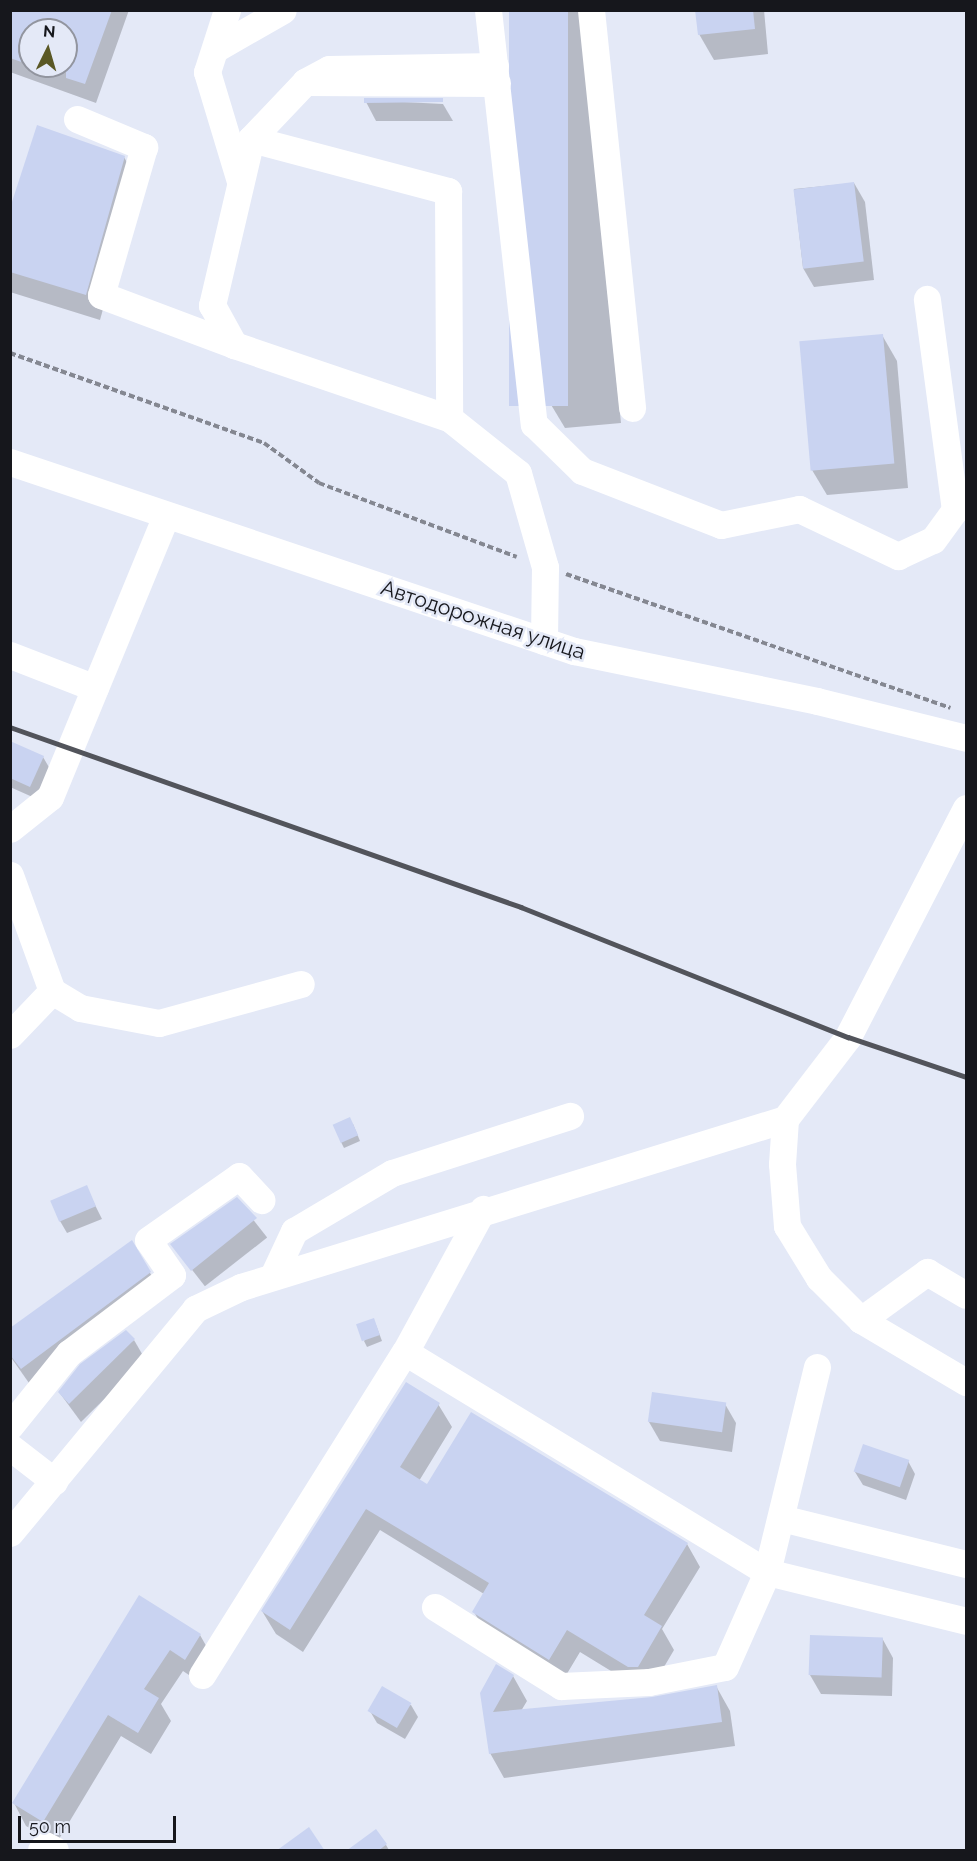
<!DOCTYPE html>
<html>
<head>
<meta charset="utf-8">
<style>
	body { margin:0 }
	#map { position:relative; width:977px; height:1861px; overflow:hidden; background:#e4e9f7; font-family:Raleway,sans-serif }
	div>[style] { position:absolute }
	.shadow>* { inset:0; background:#0003; transform-origin:0 0 }
	.building>* { inset:0; background:#c9d3f1; transform-origin:0 0 }
	.path>* { height:4px; margin-top:-2px; transform-origin:0; background:repeating-linear-gradient(90deg,#848791 0 6px,transparent 0 9px) }
	.minor>* { height:27px; margin:-13.5px; padding:0 13.5px; transform-origin:13.5px; border-radius:13.5px; background:#fff }
	.rail>* { height:4.5px; margin:-2.25px; padding:0 2.25px; transform-origin:2.25px; border-radius:2.25px; background:#52545b }
	span { translate:-50% -50%; white-space:nowrap; text-align:center; line-height:1.15; -webkit-text-stroke:5px #e4e9f7; paint-order:stroke }
	.street-label { font-size:21px; color:#16171c }
	.frame { position:absolute; inset:0; border:12px solid #16171c; pointer-events:none }
	.north { position:absolute; left:18px; top:18px; width:60px; height:60px; box-sizing:border-box; background:#e4e9f7; border:2px solid #92959f; border-radius:50%; rotate:5deg; font-size:16px; font-weight:700; line-height:24px; text-align:center; color:#16171c }
	.north::after { content:''; display:block; margin:auto; width:21px; height:27px; background:#5a5825; clip-path:polygon(50% 0,100% 100%,50% 72%,0 100%) }
	.scale { position:absolute; left:18px; top:1816px; width:158px; height:27px; box-sizing:border-box; border:3px solid #16171c; border-top:0; padding-left:8px; font-size:18px; line-height:21px; white-space:nowrap; color:#16171c; -webkit-text-stroke:4px #e4e9f7; paint-order:stroke }
</style>
</head>
<body>
<div id="map">
	<div class="shadow">
		<i style="clip-path:polygon(evenodd,10px 10px,129px 10px,96px 103px,10px 72px,10px 10px,30px 30px,66px 30px,66px 66px,30px 66px,30px 30px)"></i>
		<i style="clip-path:polygon(510px 10px,579px 10px,621px 423px,565px 428px,550px 403px)"></i>
		<i style="clip-path:polygon(697px 10px,764px 10px,768px 54px,714px 60px,699px 34px)"></i>
		<i style="clip-path:polygon(365px 100px,443px 104px,453px 121px,376px 121px)"></i>
		<i style="clip-path:polygon(124px 157px,138px 183px,100px 320px,10px 292px,10px 213px)"></i>
		<i style="clip-path:polygon(854px 183px,865px 202px,874px 280px,814px 287px,803px 268px,794px 189px)"></i>
		<i style="clip-path:polygon(882px 335px,897px 361px,908px 488px,827px 495px,812px 470px)"></i>
		<i style="clip-path:polygon(10px 754px,43px 757px,50px 769px,37px 799px,10px 787px)"></i>
		<i style="clip-path:polygon(353px 1124px,360px 1141px,344px 1148px,341px 1142px)"></i>
		<i style="clip-path:polygon(86px 1187px,102px 1219px,67px 1233px,60px 1221px)"></i>
		<i style="left:237px;top:1199px;width:49px;height:79px;rotate:52deg"></i>
		<i style="clip-path:polygon(132px 1242px,164px 1297px,36px 1393px,10px 1356px,10px 1329px)"></i>
		<i style="clip-path:polygon(376px 1325px,382px 1341px,367px 1347px,364px 1341px)"></i>
		<i style="clip-path:polygon(134px 1340px,145px 1359px,81px 1422px,59px 1392px)"></i>
		<i style="clip-path:polygon(438px 1404px,452px 1427px,419px 1481px,428px 1486px,687px 1544px,700px 1567px,662px 1629px,674px 1650px,651px 1689px,642px 1690px,580px 1652px,562px 1682px,487px 1634px,474px 1612px,484px 1594px,380px 1530px,303px 1652px,276px 1634px,262px 1611px)"></i>
		<i style="clip-path:polygon(725px 1404px,736px 1423px,732px 1452px,660px 1441px,649px 1422px)"></i>
		<i style="clip-path:polygon(908px 1461px,915px 1474px,906px 1500px,863px 1485px,855px 1472px)"></i>
		<i style="clip-path:polygon(139px 1597px,200px 1635px,213px 1658px,198px 1681px,183px 1671px,161px 1704px,171px 1721px,151px 1754px,121px 1736px,56px 1844px,26px 1826px,14px 1803px)"></i>
		<i style="clip-path:polygon(882px 1638px,893px 1658px,892px 1696px,821px 1694px,810px 1675px)"></i>
		<i style="clip-path:polygon(513px 1676px,527px 1701px,521px 1711px,652px 1699px,716px 1686px,730px 1711px,735px 1746px,504px 1778px,490px 1753px,482px 1693px)"></i>
		<i style="clip-path:polygon(411px 1705px,418px 1717px,405px 1739px,377px 1723px,370px 1711px)"></i>
		<i style="clip-path:polygon(386px 1845px,389px 1850px,348px 1850px)"></i>
	</div>
	<div class="building">
		<i style="clip-path:polygon(10px 10px,112px 10px,85px 84px,66px 78px,66px 30px,30px 30px,30px 65px,10px 58px)"></i>
		<i style="left:509px;top:10px;width:59px;height:396px"></i>
		<i style="clip-path:polygon(695px 10px,753px 10px,755px 29px,698px 35px)"></i>
		<i style="clip-path:polygon(364px 98px,443px 98px,443px 102px,364px 103px)"></i>
		<i style="clip-path:polygon(37px 125px,125px 156px,86px 295px,10px 272px,10px 208px)"></i>
		<i style="left:854px;top:182px;width:80px;height:61px;rotate:83deg"></i>
		<i style="left:883px;top:334px;width:130px;height:84px;rotate:85deg"></i>
		<i style="clip-path:polygon(10px 741px,44px 756px,30px 787px,10px 778px)"></i>
		<i style="left:350px;top:1117px;width:20px;height:19px;rotate:66deg"></i>
		<i style="left:87px;top:1185px;width:23px;height:40px;rotate:67deg"></i>
		<i style="clip-path:polygon(237px 1197px,257px 1218px,191px 1271px,170px 1244px)"></i>
		<i style="clip-path:polygon(132px 1240px,151px 1272px,21px 1369px,10px 1355px,10px 1328px)"></i>
		<i style="left:374px;top:1318px;width:18px;height:19px;rotate:71deg"></i>
		<i style="clip-path:polygon(126px 1330px,135px 1339px,69px 1404px,58px 1392px,80px 1364px)"></i>
		<i style="clip-path:polygon(406px 1382px,440px 1403px,400px 1467px,427px 1484px,471px 1412px,688px 1543px,644px 1615px,662px 1626px,638px 1667px,628px 1667px,567px 1630px,549px 1660px,472px 1612px,489px 1583px,366px 1509px,290px 1630px,261px 1611px)"></i>
		<i style="left:652px;top:1392px;width:75px;height:30px;rotate:8deg"></i>
		<i style="left:863px;top:1444px;width:49px;height:29px;rotate:19deg"></i>
		<i style="clip-path:polygon(139px 1595px,201px 1634px,185px 1660px,170px 1650px,144px 1689px,159px 1698px,138px 1733px,108px 1715px,43px 1822px,12px 1803px)"></i>
		<i style="left:810px;top:1635px;width:73px;height:40px;rotate:2deg"></i>
		<i style="clip-path:polygon(496px 1664px,514px 1675px,493px 1712px,652px 1697px,717px 1685px,722px 1722px,489px 1754px,480px 1693px)"></i>
		<i style="left:382px;top:1686px;width:34px;height:29px;rotate:30deg"></i>
		<i style="clip-path:polygon(309px 1827px,325px 1851px,276px 1851px)"></i>
		<i style="clip-path:polygon(376px 1829px,387px 1844px,378px 1851px,346px 1851px)"></i>
	</div>
	<div class="path">
		<i style="left:10px;top:353px;width:269px;rotate:19.5deg"></i>
		<i style="left:264px;top:443px;width:68px;rotate:36deg"></i>
		<i style="left:319px;top:483px;width:211px;rotate:20.5deg"></i>
		<i style="left:566px;top:574px;width:407px;rotate:19.2deg"></i>
	</div>
	<div class="minor">
		<i style="left:227px;top:10px;width:65px;rotate:107.9deg"></i>
		<i style="left:207px;top:72px;width:114px;rotate:73.2deg"></i>
		<i style="left:488px;top:10px;width:417px;rotate:83.7deg"></i>
		<i style="left:534px;top:424px;width:67px;rotate:44.4deg"></i>
		<i style="left:582px;top:471px;width:149px;rotate:21.2deg"></i>
		<i style="left:721px;top:525px;width:80px;rotate:-11.6deg"></i>
		<i style="left:799px;top:509px;width:110px;rotate:25.4deg"></i>
		<i style="left:898px;top:556px;width:38px;rotate:-25deg"></i>
		<i style="left:933px;top:540px;width:37px;rotate:-54deg"></i>
		<i style="left:955px;top:510px;width:213px;rotate:-97.6deg"></i>
		<i style="left:591px;top:10px;width:400px;rotate:84.1deg"></i>
		<i style="left:215px;top:49px;width:78px;rotate:-29.8deg"></i>
		<i style="left:495px;top:66px;width:166px;rotate:179deg"></i>
		<i style="left:329px;top:69px;width:27px;rotate:152deg"></i>
		<i style="left:305px;top:82px;width:192px;rotate:0.3deg"></i>
		<i style="left:305px;top:82px;width:79px;rotate:133.5deg"></i>
		<i style="left:251px;top:139px;width:171px;rotate:103.2deg"></i>
		<i style="left:212px;top:305px;width:46px;rotate:61.2deg"></i>
		<i style="left:234px;top:345px;width:227px;rotate:18.8deg"></i>
		<i style="left:449px;top:418px;width:88px;rotate:38.6deg"></i>
		<i style="left:518px;top:473px;width:98px;rotate:74deg"></i>
		<i style="left:545px;top:567px;width:74px;rotate:90.8deg"></i>
		<i style="left:77px;top:119px;width:73px;rotate:22.7deg"></i>
		<i style="left:144px;top:147px;width:154px;rotate:106.2deg"></i>
		<i style="left:101px;top:295px;width:142px;rotate:20.6deg"></i>
		<i style="left:251px;top:139px;width:204px;rotate:14.8deg"></i>
		<i style="left:448px;top:191px;width:227px;rotate:89.7deg"></i>
		<i style="left:10px;top:462px;width:595px;rotate:18.53deg"></i>
		<i style="left:574px;top:651px;width:248px;rotate:11.6deg"></i>
		<i style="left:817px;top:701px;width:154px;rotate:13.9deg"></i>
		<i style="left:10px;top:655px;width:91px;rotate:21.2deg"></i>
		<i style="left:966px;top:808px;width:258px;rotate:117.3deg"></i>
		<i style="left:848px;top:1037px;width:103px;rotate:127.5deg"></i>
		<i style="left:785px;top:1119px;width:45px;rotate:93.8deg"></i>
		<i style="left:782px;top:1164px;width:62px;rotate:85.4deg"></i>
		<i style="left:787px;top:1226px;width:61px;rotate:58.4deg"></i>
		<i style="left:819px;top:1278px;width:59px;rotate:45deg"></i>
		<i style="left:861px;top:1320px;width:122px;rotate:30.6deg"></i>
		<i style="left:10px;top:829px;width:51px;rotate:-38.7deg"></i>
		<i style="left:50px;top:797px;width:305px;rotate:-67.6deg"></i>
		<i style="left:10px;top:875px;width:123px;rotate:70.1deg"></i>
		<i style="left:52px;top:991px;width:33px;rotate:31deg"></i>
		<i style="left:80px;top:1008px;width:80px;rotate:10.8deg"></i>
		<i style="left:159px;top:1023px;width:147px;rotate:-15.4deg"></i>
		<i style="left:10px;top:1035px;width:61px;rotate:-46.3deg"></i>
		<i style="left:273px;top:1276px;width:50px;rotate:-65deg"></i>
		<i style="left:294px;top:1231px;width:114px;rotate:-30.6deg"></i>
		<i style="left:392px;top:1173px;width:187px;rotate:-17.8deg"></i>
		<i style="left:861px;top:1320px;width:82px;rotate:-36deg"></i>
		<i style="left:927px;top:1272px;width:45px;rotate:30.5deg"></i>
		<i style="left:405px;top:1352px;width:424px;rotate:31.3deg"></i>
		<i style="left:767px;top:1572px;width:205px;rotate:13.8deg"></i>
		<i style="left:10px;top:1426px;width:94px;rotate:-51.1deg"></i>
		<i style="left:69px;top:1353px;width:129px;rotate:-37.1deg"></i>
		<i style="left:172px;top:1275px;width:42px;rotate:-124.4deg"></i>
		<i style="left:148px;top:1240px;width:111px;rotate:-35.1deg"></i>
		<i style="left:239px;top:1176px;width:33px;rotate:47deg"></i>
		<i style="left:10px;top:1447px;width:56px;rotate:37.7deg"></i>
		<i style="left:781px;top:1518px;width:191px;rotate:14deg"></i>
		<i style="left:10px;top:1533px;width:291px;rotate:-50.4deg"></i>
		<i style="left:195px;top:1309px;width:51px;rotate:-25.6deg"></i>
		<i style="left:241px;top:1287px;width:569px;rotate:-17.16deg"></i>
		<i style="left:435px;top:1607px;width:149px;rotate:32.1deg"></i>
		<i style="left:561px;top:1686px;width:88px;rotate:-2.6deg"></i>
		<i style="left:649px;top:1682px;width:77px;rotate:-11.2deg"></i>
		<i style="left:725px;top:1667px;width:104px;rotate:-66.1deg"></i>
		<i style="left:767px;top:1572px;width:211px;rotate:-76.3deg"></i>
		<i style="left:202px;top:1675px;width:381px;rotate:-57.9deg"></i>
		<i style="left:405px;top:1352px;width:163px;rotate:-61.4deg"></i>
		<i style="left:41px;top:1850px;width:6px;rotate:-51deg"></i>
		<i style="left:45px;top:1845px;width:11px;rotate:27deg"></i>
	</div>
	<div class="rail">
		<i style="left:10px;top:727px;width:542px;rotate:19.4deg"></i>
		<i style="left:521px;top:907px;width:352px;rotate:21.7deg"></i>
		<i style="left:848px;top:1037px;width:125px;rotate:18.7deg"></i>
	</div>
	<div class="street-label">
		<span style="left:483px;top:620px;rotate:18deg">Автодорожная улица</span>
	</div>
	<div class="frame"></div>
	<div class="north">N</div>
	<div class="scale">50 m</div>
</div>
</body>
</html>
